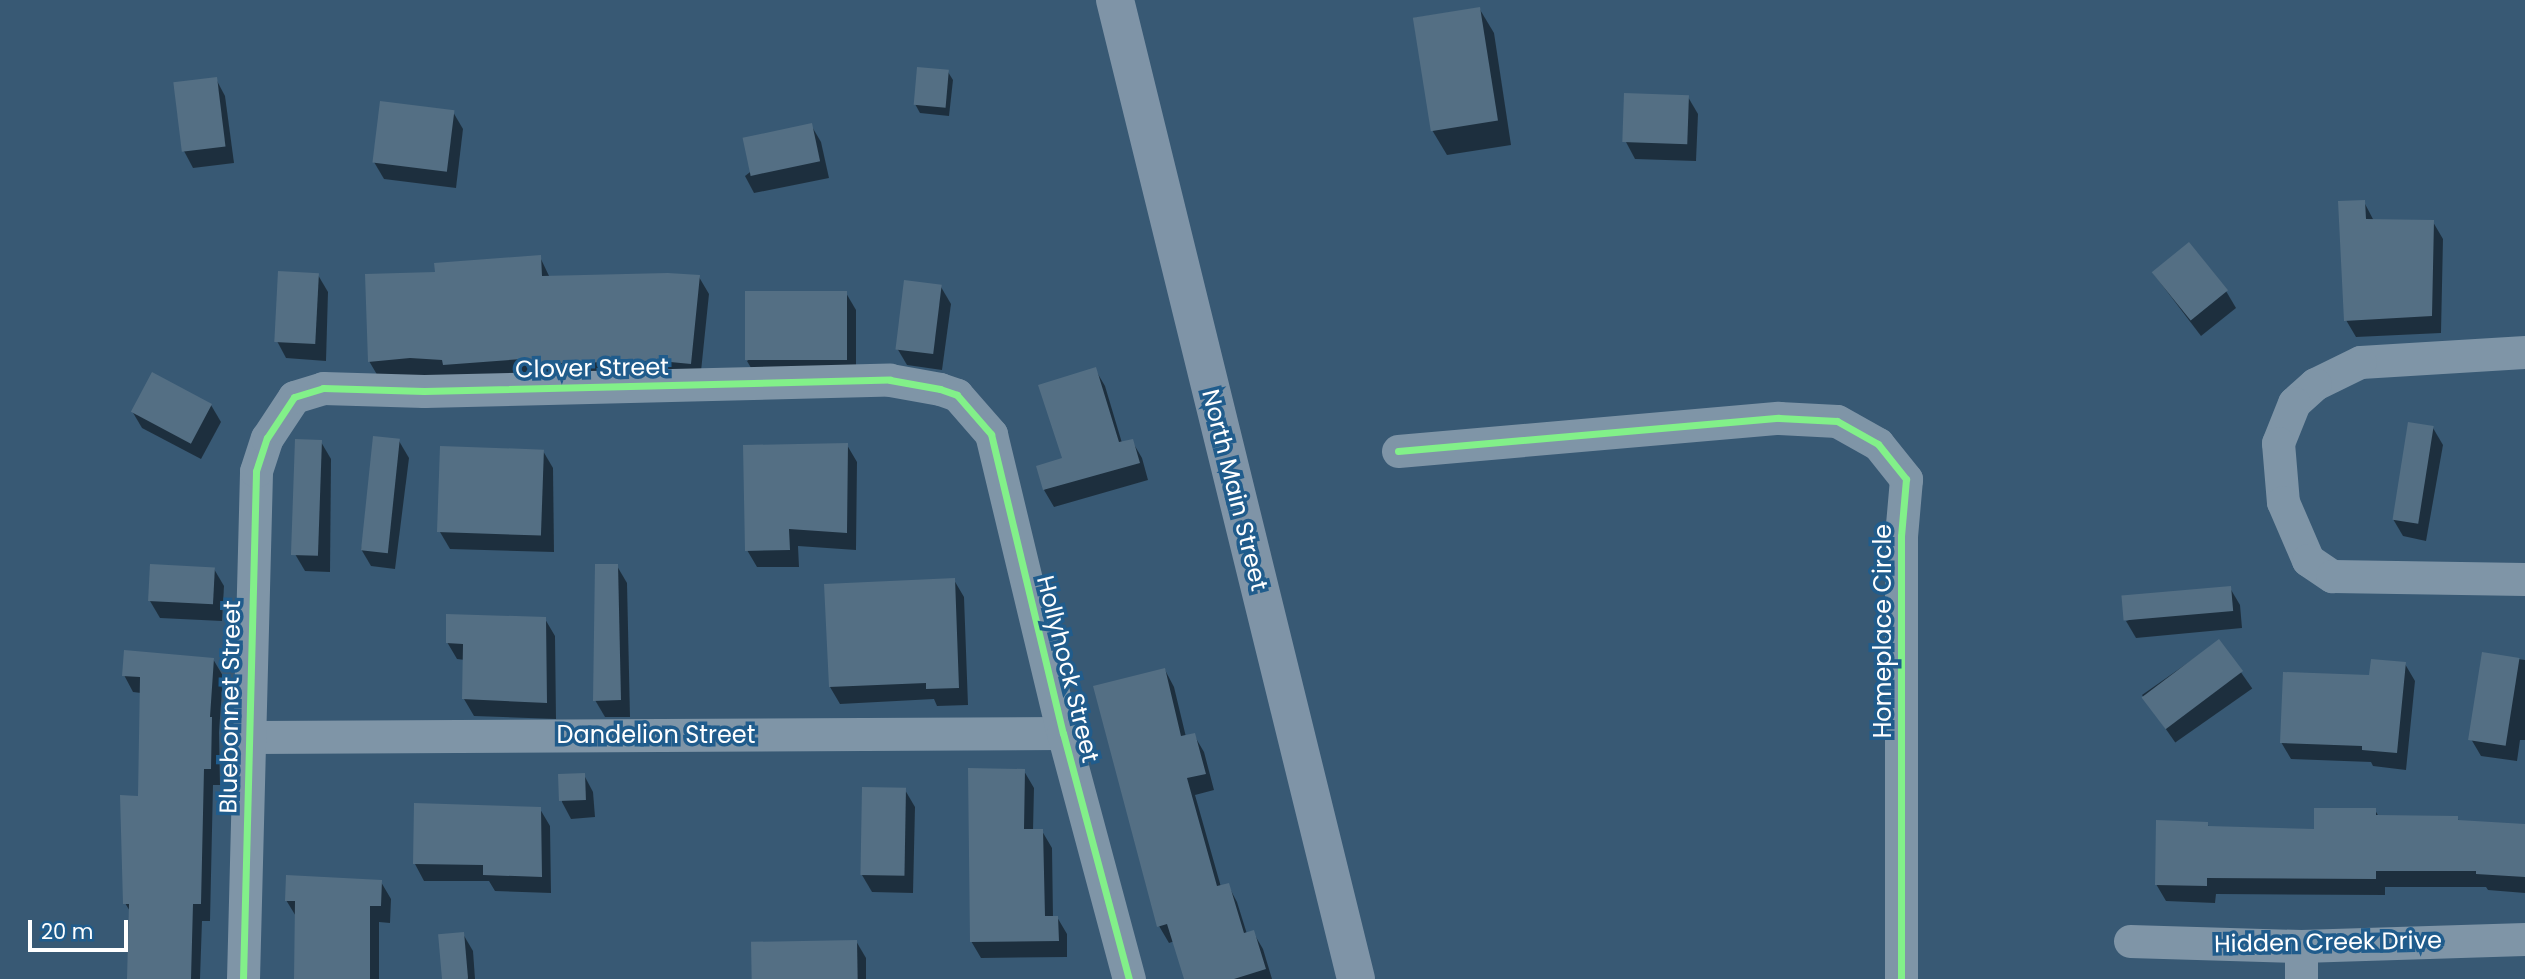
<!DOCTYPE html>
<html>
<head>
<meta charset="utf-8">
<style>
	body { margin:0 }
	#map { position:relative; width:2525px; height:979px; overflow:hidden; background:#385974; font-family:Poppins,sans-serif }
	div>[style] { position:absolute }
	.shadow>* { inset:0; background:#0007; transform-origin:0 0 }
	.building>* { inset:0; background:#546f84; transform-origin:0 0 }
	.street>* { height:33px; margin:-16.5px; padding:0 16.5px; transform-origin:16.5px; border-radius:16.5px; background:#7f95a7 }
	.primary>* { height:38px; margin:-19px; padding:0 19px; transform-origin:19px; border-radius:19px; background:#7f94a7 }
	.cycleway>* { height:7px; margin:-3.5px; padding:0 3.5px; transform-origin:3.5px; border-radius:3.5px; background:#82f089 }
	span { translate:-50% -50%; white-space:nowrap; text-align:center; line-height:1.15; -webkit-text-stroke:7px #205c8c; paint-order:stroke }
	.street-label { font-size:24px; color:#fff }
	.scale { position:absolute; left:28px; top:920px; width:100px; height:32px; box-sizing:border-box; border:4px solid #fff; border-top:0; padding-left:9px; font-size:21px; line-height:24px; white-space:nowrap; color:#fff; -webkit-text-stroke:5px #205c8c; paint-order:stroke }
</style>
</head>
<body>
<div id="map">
	<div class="shadow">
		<i style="clip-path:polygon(1479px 8px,1494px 33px,1511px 145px,1447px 155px,1432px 130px,1415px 18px)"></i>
		<i style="clip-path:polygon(948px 72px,953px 80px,949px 116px,920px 113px,915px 104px)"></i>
		<i style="clip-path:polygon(216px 79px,225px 96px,234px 163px,193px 168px,184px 151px)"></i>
		<i style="clip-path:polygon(1688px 97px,1698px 114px,1696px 161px,1635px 159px,1626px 142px)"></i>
		<i style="clip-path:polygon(453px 112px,463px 129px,456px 188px,384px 179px,374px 162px)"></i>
		<i style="clip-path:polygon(811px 125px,821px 142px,829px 178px,754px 193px,745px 176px)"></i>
		<i style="clip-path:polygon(2364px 202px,2374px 221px,2433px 222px,2443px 239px,2441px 333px,2356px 337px,2346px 320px)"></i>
		<i style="clip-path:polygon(540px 257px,550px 278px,699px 277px,709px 294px,700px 381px,379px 378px,369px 361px,437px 273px)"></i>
		<i style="clip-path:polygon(2153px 273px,2226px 291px,2236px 308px,2201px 336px)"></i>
		<i style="clip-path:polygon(318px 275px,328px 292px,326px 361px,286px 358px,277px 341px)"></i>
		<i style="clip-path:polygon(941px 287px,951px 304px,942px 370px,907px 365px,897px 348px)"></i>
		<i style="clip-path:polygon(846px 293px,856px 310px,856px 377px,757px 378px,747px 361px)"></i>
		<i style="clip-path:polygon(1095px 369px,1105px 386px,1122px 443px,1132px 441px,1142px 458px,1148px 480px,1054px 507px,1044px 490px,1064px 460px)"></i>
		<i style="clip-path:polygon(211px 405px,221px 422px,201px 459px,142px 428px,132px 411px)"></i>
		<i style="clip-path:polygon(2433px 428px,2443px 445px,2426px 541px,2403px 536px,2393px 519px)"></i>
		<i style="clip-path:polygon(399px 441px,409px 458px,395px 569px,371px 566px,361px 549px)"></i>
		<i style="clip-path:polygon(321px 442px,331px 459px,330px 572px,305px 571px,295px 554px)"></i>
		<i style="clip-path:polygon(847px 445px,857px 462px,856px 550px,798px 546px,799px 567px,757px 567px,747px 550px)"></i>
		<i style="clip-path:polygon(543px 451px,553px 468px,554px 552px,450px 549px,440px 532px)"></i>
		<i style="clip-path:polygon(617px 566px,627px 583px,630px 717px,605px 717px,595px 700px)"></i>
		<i style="clip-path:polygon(214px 569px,224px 586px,222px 621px,160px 618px,150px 601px)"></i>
		<i style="clip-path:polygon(954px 580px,964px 597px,968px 705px,937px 706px,934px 699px,840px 704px,830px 687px)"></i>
		<i style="clip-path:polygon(2230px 588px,2240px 605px,2242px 628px,2136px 638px,2126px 621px)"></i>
		<i style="clip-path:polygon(545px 619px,555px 636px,556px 719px,474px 716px,464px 699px,465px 660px,457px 659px,447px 642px)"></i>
		<i style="left:2219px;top:641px;width:58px;height:94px;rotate:55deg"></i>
		<i style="clip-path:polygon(2483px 654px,2525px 660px,2525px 740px,2520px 740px,2517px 761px,2481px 756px,2471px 739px)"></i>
		<i style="clip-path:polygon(213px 659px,223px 676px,219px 732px,220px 785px,213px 785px,210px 921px,202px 921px,200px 979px,129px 979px,131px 913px,125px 903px,139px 797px,141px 693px,133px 692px,124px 675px)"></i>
		<i style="clip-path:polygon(2405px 664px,2415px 681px,2406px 770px,2373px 766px,2371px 762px,2291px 759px,2281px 742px,2371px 677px)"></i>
		<i style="clip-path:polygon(1165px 670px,1174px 687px,1186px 737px,1194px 735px,1204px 752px,1214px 790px,1195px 795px,1221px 887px,1228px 885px,1237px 902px,1247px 934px,1253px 932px,1263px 949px,1272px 979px,1206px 979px,1175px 941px,1169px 943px,1159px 926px)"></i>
		<i style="clip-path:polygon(1024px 771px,1034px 788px,1033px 831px,1042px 831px,1052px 848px,1053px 918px,1057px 917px,1067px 934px,1067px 957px,981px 958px,971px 941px)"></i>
		<i style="clip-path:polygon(584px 775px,593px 792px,595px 817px,571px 819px,562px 802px,560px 776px)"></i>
		<i style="clip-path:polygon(905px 790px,915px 807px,913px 893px,872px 892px,862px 875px)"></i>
		<i style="clip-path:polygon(540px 809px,550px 826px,551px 893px,495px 891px,489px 881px,424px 881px,415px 864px)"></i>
		<i style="clip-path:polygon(2375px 810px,2379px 817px,2457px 818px,2460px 822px,2525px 826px,2525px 893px,2488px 890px,2486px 887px,2385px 887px,2385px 895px,2216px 894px,2215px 903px,2166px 901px,2156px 884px,2207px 824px,2210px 828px,2316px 830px)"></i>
		<i style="clip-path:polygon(381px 882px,391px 899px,390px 923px,379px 922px,379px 979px,296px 979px,297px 918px,286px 900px)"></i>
		<i style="clip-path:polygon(463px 934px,473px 951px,475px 979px,444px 979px)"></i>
		<i style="clip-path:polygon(856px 941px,866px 958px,866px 979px,752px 979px)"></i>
	</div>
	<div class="building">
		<i style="left:1480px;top:7px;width:115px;height:68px;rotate:81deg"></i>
		<i style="left:917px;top:67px;width:32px;height:38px;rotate:5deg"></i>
		<i style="left:217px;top:77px;width:70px;height:44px;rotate:83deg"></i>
		<i style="left:1624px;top:93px;width:65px;height:49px;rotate:2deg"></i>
		<i style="left:380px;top:101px;width:75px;height:62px;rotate:7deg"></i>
		<i style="left:812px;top:123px;width:39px;height:71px;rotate:78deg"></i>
		<i style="clip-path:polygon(2365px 200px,2366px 219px,2434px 220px,2432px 316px,2344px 321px,2338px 201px)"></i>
		<i style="left:2189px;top:242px;width:62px;height:48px;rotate:51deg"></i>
		<i style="clip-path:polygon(541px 255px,542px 276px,668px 273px,700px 275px,691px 364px,660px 361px,523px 364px,522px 359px,443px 365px,442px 360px,410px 358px,368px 362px,365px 274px,435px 272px,434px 263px)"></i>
		<i style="left:278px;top:271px;width:41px;height:71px;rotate:3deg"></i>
		<i style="left:904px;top:280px;width:38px;height:70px;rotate:7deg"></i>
		<i style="left:847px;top:291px;width:69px;height:102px;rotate:90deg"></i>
		<i style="clip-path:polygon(1096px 367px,1119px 442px,1133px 439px,1140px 463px,1043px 490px,1036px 466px,1062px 458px,1038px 385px)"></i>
		<i style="left:152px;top:372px;width:68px;height:45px;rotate:28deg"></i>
		<i style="left:2408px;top:422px;width:26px;height:99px;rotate:9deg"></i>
		<i style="left:373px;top:436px;width:27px;height:115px;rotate:6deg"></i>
		<i style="left:295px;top:439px;width:27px;height:116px;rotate:2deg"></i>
		<i style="clip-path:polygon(848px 443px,847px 533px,789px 529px,790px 550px,745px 551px,743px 445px)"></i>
		<i style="left:440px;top:446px;width:104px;height:86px;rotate:2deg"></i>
		<i style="left:150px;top:564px;width:65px;height:37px;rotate:3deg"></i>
		<i style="clip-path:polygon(595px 564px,618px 564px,621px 700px,593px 701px)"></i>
		<i style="clip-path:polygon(955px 578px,959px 688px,926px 689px,926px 683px,829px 687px,824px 584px)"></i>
		<i style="left:2231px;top:586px;width:25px;height:110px;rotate:85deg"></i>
		<i style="clip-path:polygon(446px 614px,546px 617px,547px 703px,462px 699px,463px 644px,446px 643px)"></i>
		<i style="left:2219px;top:639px;width:40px;height:97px;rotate:53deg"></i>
		<i style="clip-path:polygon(124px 650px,214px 658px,210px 717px,212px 717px,211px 769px,204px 769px,201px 904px,193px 904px,191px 979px,127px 979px,129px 904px,123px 904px,120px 795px,138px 796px,140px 677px,122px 676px)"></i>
		<i style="left:2482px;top:652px;width:38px;height:89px;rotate:9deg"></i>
		<i style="clip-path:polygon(2371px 659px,2406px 662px,2397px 753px,2362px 750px,2362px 746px,2280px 743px,2283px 672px,2369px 675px)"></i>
		<i style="clip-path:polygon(1165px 668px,1181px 736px,1195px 733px,1206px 774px,1187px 778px,1217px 886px,1229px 883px,1244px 933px,1254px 930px,1266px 969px,1234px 979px,1184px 979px,1167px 924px,1157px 927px,1093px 686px)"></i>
		<i style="clip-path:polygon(968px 768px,1025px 769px,1024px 829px,1043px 829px,1045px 916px,1058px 916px,1059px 941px,970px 942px)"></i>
		<i style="left:585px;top:773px;width:27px;height:27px;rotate:88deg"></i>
		<i style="left:862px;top:787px;width:44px;height:88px;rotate:1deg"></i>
		<i style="clip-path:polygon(414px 803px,541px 807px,542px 877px,483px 875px,483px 865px,413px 864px)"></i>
		<i style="clip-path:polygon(2314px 808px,2376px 808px,2376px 815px,2458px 816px,2458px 820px,2525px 824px,2525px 877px,2476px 874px,2476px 871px,2376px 871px,2376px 879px,2207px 878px,2207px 886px,2155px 885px,2156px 820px,2208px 822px,2208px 826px,2314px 829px)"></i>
		<i style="clip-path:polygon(286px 875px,382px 880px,381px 906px,370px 906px,370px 979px,294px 979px,295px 901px,285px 901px)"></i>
		<i style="left:464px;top:932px;width:47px;height:26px;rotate:85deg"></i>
		<i style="left:857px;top:940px;width:39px;height:106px;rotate:89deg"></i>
	</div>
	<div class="street">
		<i style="left:2525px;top:352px;width:165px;rotate:176.5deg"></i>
		<i style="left:2360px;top:362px;width:50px;rotate:153.9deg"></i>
		<i style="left:2315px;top:384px;width:28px;rotate:138deg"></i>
		<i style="left:2294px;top:403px;width:43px;rotate:111.8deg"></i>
		<i style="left:2278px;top:443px;width:59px;rotate:85.2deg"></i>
		<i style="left:2283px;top:502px;width:63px;rotate:66.7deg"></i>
		<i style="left:2308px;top:560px;width:29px;rotate:34deg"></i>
		<i style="left:2332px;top:576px;width:193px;rotate:0.9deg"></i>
		<i style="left:1398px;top:451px;width:382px;rotate:-5deg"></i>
		<i style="left:1779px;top:418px;width:58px;rotate:3deg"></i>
		<i style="left:1837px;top:421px;width:47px;rotate:29.3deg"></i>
		<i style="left:1878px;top:444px;width:45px;rotate:51.3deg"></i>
		<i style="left:1906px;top:479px;width:57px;rotate:95deg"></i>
		<i style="left:1901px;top:536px;width:443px;rotate:90deg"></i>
		<i style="left:248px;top:737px;width:815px;rotate:-0.28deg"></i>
		<i style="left:2130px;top:941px;width:171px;rotate:1.7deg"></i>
		<i style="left:2301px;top:946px;width:224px;rotate:-1.8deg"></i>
		<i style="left:243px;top:979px;width:508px;rotate:-88.53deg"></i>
		<i style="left:256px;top:471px;width:35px;rotate:-72deg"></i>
		<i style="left:267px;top:438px;width:49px;rotate:-56.6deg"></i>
		<i style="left:294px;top:397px;width:30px;rotate:-17deg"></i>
		<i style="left:323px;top:388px;width:101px;rotate:1.7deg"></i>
		<i style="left:424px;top:391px;width:466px;rotate:-1.4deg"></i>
		<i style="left:890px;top:380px;width:51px;rotate:10.2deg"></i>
		<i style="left:940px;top:389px;width:18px;rotate:19deg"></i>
		<i style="left:957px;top:395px;width:52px;rotate:48.9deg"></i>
		<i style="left:991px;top:434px;width:308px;rotate:76.5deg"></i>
		<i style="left:1063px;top:733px;width:255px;rotate:75deg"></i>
		<i style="left:2301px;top:979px;width:33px;rotate:-90deg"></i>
	</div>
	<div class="primary">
		<i style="left:1115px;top:0;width:1008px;rotate:76.17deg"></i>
	</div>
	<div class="cycleway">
		<i style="left:1398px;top:451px;width:382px;rotate:-5deg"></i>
		<i style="left:1779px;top:418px;width:58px;rotate:3deg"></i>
		<i style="left:1837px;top:421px;width:47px;rotate:29.3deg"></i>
		<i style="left:1878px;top:444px;width:45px;rotate:51.3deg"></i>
		<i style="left:1906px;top:479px;width:57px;rotate:95deg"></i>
		<i style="left:1901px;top:536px;width:443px;rotate:90deg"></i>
		<i style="left:243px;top:979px;width:508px;rotate:-88.53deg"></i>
		<i style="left:256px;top:471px;width:35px;rotate:-72deg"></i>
		<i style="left:267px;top:438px;width:49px;rotate:-56.6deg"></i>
		<i style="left:294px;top:397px;width:30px;rotate:-17deg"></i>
		<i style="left:323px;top:388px;width:101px;rotate:1.7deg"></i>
		<i style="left:424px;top:391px;width:466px;rotate:-1.4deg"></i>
		<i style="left:890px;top:380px;width:51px;rotate:10.2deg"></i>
		<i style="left:940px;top:389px;width:18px;rotate:19deg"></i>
		<i style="left:957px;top:395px;width:52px;rotate:48.9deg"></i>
		<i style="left:991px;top:434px;width:308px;rotate:76.5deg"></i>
		<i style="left:1063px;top:733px;width:255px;rotate:75deg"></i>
	</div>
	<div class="street-label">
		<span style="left:592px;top:368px;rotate:-1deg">Clover Street</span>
		<span style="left:1235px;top:490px;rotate:76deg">North Main Street</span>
		<span style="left:1883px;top:631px;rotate:-90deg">Homeplace Circle</span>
		<span style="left:1068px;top:669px;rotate:76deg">Hollyhock Street</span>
		<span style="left:230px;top:707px;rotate:-89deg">Bluebonnet Street</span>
		<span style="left:656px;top:735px">Dandelion Street</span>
		<span style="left:2328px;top:942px;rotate:-1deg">Hidden Creek Drive</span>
	</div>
	<div class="scale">20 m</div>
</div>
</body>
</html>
